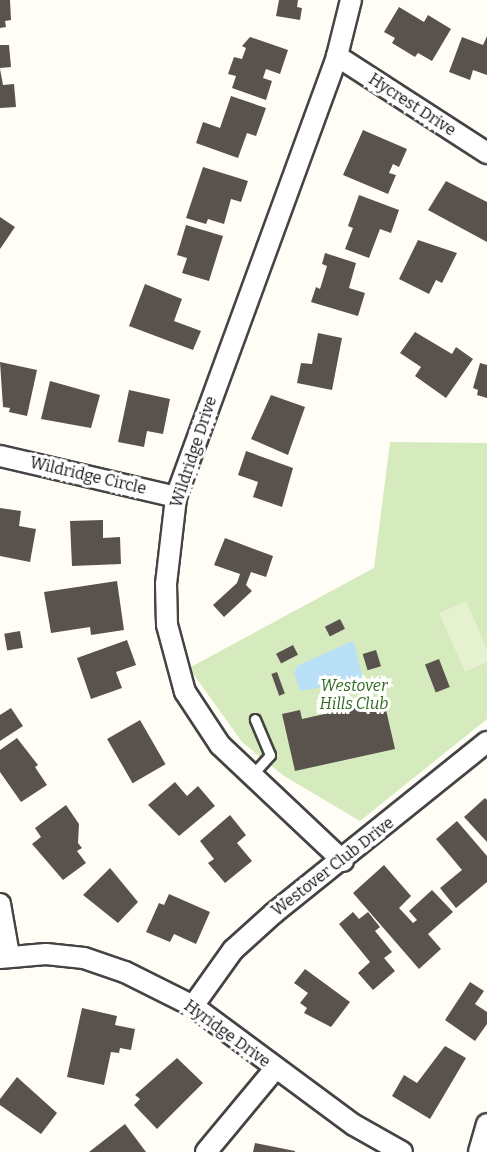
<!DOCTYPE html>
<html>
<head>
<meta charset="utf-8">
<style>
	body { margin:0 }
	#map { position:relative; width:487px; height:1152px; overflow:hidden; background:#fffdf5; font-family:Bitter,serif }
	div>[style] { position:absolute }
	.green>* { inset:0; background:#d5ebbd }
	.pitch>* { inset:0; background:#e6f2cf }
	.water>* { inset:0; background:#b9e0f7 }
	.building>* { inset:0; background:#5a524d; transform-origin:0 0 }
	.roads { filter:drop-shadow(2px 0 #444) drop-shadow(-2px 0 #444) drop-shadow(0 2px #444) drop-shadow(0 -2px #444) }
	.lane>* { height:9px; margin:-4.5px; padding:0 4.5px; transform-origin:4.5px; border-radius:4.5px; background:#fff }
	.street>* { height:20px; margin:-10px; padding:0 10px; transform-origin:10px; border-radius:10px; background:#fff }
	span { translate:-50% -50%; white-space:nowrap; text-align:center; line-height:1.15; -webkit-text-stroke:6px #fff; paint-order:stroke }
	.street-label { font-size:16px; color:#111 }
	.park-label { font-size:16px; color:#2f6b1f; font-style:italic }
</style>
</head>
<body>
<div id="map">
	<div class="green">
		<i style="clip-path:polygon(390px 442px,487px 443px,487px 719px,360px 821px,284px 776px,242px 742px,189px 668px,374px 568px)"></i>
	</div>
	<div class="pitch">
		<i style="clip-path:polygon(466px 601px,487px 649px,487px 662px,465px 672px,439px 613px)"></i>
	</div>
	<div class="water">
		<i style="clip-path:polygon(350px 642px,354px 642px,363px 680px,300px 691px,294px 673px,297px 666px)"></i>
	</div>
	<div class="building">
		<i style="clip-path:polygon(0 0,10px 0,11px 20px,5px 21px,6px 27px,0 28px)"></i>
		<i style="clip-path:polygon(279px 0,298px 0,297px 7px,302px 8px,300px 20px,276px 16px)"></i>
		<i style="clip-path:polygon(399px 7px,424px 22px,428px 15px,451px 29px,432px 61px,418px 53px,415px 57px,392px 43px,395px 38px,384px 32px)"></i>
		<i style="clip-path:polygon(487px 36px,487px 75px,473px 70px,470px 80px,449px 72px,462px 37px,483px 45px)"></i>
		<i style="clip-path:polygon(250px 37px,288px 50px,280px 74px,266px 69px,263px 78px,272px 81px,266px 100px,232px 88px,236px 76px,228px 74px,234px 57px,242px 59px,246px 48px,242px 46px)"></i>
		<i style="clip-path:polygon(0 45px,9px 45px,11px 67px,0 68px)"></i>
		<i style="clip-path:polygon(0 69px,3px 85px,14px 84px,16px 107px,0 108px)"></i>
		<i style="clip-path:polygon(231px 96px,266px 108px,256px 136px,247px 133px,238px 158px,196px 143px,203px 122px,220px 128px)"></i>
		<i style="clip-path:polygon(363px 130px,407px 149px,399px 167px,393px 164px,389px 173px,396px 175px,388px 194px,343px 175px)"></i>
		<i style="clip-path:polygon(203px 167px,248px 181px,241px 202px,231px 199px,224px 224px,208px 219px,206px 224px,186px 218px)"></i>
		<i style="clip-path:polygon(446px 181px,487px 202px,487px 242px,428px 210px)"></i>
		<i style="clip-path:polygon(359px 195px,399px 210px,391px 233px,380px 229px,369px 258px,345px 249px,353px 228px,348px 226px)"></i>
		<i style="clip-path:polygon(0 217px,15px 227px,0 249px)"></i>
		<i style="clip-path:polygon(186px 225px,223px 236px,209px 281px,182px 273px,187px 258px,177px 255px)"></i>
		<i style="clip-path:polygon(418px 240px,457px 253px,442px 283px,436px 280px,429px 294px,399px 279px)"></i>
		<i style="clip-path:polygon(325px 253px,356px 263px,349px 288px,365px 293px,358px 316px,311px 302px,316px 287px,320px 289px,327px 266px,322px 264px)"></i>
		<i style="clip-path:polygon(145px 284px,182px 299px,174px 321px,201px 331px,193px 350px,129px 326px)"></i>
		<i style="clip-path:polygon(415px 332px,452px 354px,456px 347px,473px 359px,446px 398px,415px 376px,421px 367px,400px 353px)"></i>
		<i style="clip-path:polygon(318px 333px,342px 338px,332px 390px,297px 383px,301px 363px,312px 364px)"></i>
		<i style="clip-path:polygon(0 362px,37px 370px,27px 416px,9px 412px,10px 408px,3px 407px)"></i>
		<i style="clip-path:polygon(480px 363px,487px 365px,487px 398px,477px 395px,478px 390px,473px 388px)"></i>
		<i style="clip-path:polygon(50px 381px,100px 395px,91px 428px,41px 419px)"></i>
		<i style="clip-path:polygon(129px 390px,170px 399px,163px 434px,147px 431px,144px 447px,118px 442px)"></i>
		<i style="clip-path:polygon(271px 395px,305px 407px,288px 455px,251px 439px)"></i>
		<i style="clip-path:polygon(246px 451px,293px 468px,282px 507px,253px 497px,258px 482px,238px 475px)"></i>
		<i style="clip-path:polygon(0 508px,21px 511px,19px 526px,36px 529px,30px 562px,0 556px)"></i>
		<i style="clip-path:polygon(103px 520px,103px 538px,120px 537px,121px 564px,72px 566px,70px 521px)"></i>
		<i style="clip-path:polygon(225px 538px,273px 556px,266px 577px,251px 572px,246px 585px,252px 591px,224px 617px,213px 605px,237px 583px,240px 574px,214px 565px)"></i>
		<i style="clip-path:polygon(117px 581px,124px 630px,91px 635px,90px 627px,51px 633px,44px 592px)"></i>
		<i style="left:340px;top:619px;width:11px;height:17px;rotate:63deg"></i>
		<i style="left:20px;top:631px;width:17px;height:16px;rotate:80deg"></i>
		<i style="clip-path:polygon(127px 640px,136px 665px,116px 672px,122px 688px,91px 699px,77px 658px)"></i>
		<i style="left:293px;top:645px;width:11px;height:19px;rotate:63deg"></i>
		<i style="left:376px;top:650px;width:17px;height:14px;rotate:73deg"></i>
		<i style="left:439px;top:659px;width:30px;height:15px;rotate:69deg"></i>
		<i style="left:277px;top:672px;width:23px;height:6px;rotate:70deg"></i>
		<i style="clip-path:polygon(384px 701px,395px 749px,295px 771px,282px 714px,300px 710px,302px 719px)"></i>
		<i style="clip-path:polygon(11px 708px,23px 726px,0 741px,0 715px)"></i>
		<i style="left:140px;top:720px;width:51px;height:38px;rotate:60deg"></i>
		<i style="clip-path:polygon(17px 738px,38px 765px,35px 767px,47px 785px,21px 802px,0 772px,0 750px)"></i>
		<i style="clip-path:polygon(175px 782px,187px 796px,198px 786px,215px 806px,179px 836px,148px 805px)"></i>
		<i style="clip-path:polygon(485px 798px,487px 800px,487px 842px,464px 817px)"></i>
		<i style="clip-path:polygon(66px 805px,79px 824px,78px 843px,82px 848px,77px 851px,86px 863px,63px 880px,32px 844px,41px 837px,35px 828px)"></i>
		<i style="clip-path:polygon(230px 815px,246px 835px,237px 843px,252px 861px,225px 883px,208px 863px,214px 859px,200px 841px)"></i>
		<i style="clip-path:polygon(457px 821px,487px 856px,487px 882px,456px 908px,440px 888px,462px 870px,436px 839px)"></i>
		<i style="clip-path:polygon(384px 865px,411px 896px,399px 908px,413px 923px,417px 920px,409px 911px,432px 890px,453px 912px,428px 934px,441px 949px,419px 969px,353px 893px)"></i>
		<i style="clip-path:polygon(110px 868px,138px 902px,118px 923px,83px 895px)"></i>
		<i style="clip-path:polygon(169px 894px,210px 912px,196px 944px,174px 934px,170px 942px,146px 932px,159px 903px,164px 905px)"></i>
		<i style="clip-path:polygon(353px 912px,359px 919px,368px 912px,380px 927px,375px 931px,392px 952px,384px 958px,395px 971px,373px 990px,358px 973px,370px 962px,339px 924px)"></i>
		<i style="clip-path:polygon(305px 969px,350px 1002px,331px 1027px,304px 1013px,307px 1008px,300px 1003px,308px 993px,294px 983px)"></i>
		<i style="clip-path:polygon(470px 982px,484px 991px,475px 1004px,487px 1012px,487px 1024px,475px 1041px,445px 1020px)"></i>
		<i style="clip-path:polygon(82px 1008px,117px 1016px,115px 1025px,135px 1029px,131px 1050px,120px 1048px,119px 1053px,111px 1052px,104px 1085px,67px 1077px)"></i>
		<i style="clip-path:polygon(445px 1046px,466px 1058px,430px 1119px,392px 1096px,404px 1075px,417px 1083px)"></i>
		<i style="clip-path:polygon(177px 1058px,203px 1083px,157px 1129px,134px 1105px,140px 1099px,135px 1095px)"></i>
		<i style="clip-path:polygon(17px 1077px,57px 1113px,41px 1134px,0 1105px,0 1099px)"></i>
		<i style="clip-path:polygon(125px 1124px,146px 1152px,89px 1152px)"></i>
		<i style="clip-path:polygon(255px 1143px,295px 1151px,295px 1152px,253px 1152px)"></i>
	</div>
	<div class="roads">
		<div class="lane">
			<i style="left:252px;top:775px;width:27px;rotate:-48deg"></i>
			<i style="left:270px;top:755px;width:39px;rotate:-113deg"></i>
		</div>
		<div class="street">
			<i style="left:337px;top:56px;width:179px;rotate:32.9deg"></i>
			<i style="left:0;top:456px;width:181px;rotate:13.1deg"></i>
			<i style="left:343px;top:861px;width:169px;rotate:-136.7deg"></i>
			<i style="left:220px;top:745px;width:64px;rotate:-123.4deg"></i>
			<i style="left:185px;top:692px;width:69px;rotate:-105deg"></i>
			<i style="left:167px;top:625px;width:41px;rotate:-91.4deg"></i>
			<i style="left:166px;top:584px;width:88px;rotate:-83.4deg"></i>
			<i style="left:176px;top:497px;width:469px;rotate:-69.9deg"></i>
			<i style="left:337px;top:56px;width:58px;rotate:-76deg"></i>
			<i style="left:0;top:904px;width:52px;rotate:80deg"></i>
			<i style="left:0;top:958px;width:46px;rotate:-5deg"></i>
			<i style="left:46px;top:954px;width:38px;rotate:6deg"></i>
			<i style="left:84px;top:958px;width:43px;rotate:18.9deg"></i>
			<i style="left:125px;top:972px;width:76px;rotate:26.6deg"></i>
			<i style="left:193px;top:1006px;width:200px;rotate:36.5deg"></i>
			<i style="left:354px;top:1125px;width:55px;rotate:29.4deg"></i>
			<i style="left:193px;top:1006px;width:69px;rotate:-54.5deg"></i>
			<i style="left:233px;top:950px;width:55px;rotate:-42.1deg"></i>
			<i style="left:274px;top:913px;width:273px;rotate:-38.8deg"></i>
			<i style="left:206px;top:1152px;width:108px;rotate:-50.3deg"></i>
			<i style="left:479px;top:1152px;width:29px;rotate:-74deg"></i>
		</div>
	</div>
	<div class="street-label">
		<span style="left:412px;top:105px;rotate:33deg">Hycrest Drive</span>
		<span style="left:194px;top:452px;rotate:-72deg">Wildridge Drive</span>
		<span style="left:88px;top:476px;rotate:13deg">Wildridge Circle</span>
		<span style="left:333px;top:867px;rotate:-38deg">Westover Club Drive</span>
		<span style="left:227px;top:1034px;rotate:36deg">Hyridge Drive</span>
	</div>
	<div class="park-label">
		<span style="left:354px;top:695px">Westover<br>Hills Club</span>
	</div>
</div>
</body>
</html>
